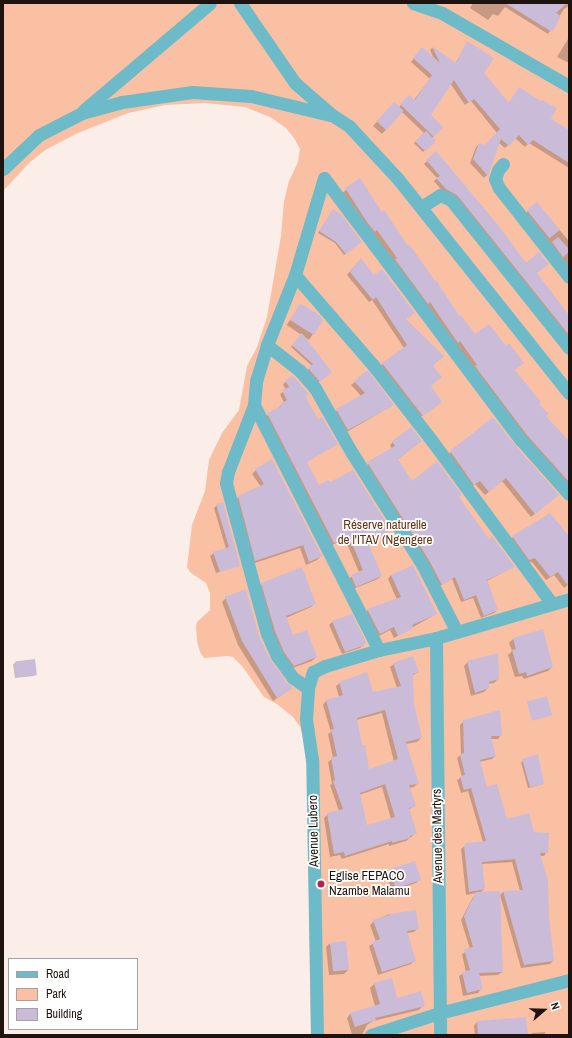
<!DOCTYPE html>
<html>
<head>
<meta charset="utf-8">
<style>
	body { margin:0 }
	#map { position:relative; width:572px; height:1038px; overflow:hidden; background:#fbede7; font-family:"Archivo Narrow",sans-serif }
	div>[style] { position:absolute }
	.green>* { inset:0; background:#fac0a3 }
	.shadow>* { inset:0; background:#0003; transform-origin:0 0 }
	.building>* { inset:0; background:#cabcd8; transform-origin:0 0 }
	.street>* { height:13px; margin:-6.5px; padding:0 6.5px; transform-origin:6.5px; border-radius:6.5px; background:#6dbbc9 }
	.dots>* { width:11px; height:11px; translate:-50% -50%; box-sizing:border-box; border:2px solid #fff; border-radius:50% }
	span { translate:-50% -50%; white-space:nowrap; text-align:center; line-height:1.15; -webkit-text-stroke:3.5px #fff; paint-order:stroke }
	.park-label { font-size:13px; color:#673212 }
	.street-label { font-size:13px; color:#1e130e }
	.poi-label { font-size:13px; color:#1e130e }
	.left { translate:0 -50%; text-align:left }
	.frame { position:absolute; inset:0; border:4px solid #1e130e; pointer-events:none }
	.legend { position:absolute; left:8px; top:958px; width:130px; height:72px; box-sizing:border-box; background:#fff; border:1px solid #a5a19f; margin:0; padding:5px 7px; list-style:none; font-size:12px; color:#1e130e }
	.legend li { display:flex; align-items:center; gap:8px; height:20px }
	.legend b { width:20px; border:1px solid #a5a19f }
	.north { position:absolute; left:524px; top:990px; width:40px; height:40px; -webkit-text-stroke:3px #fff; paint-order:stroke; rotate:70deg; font-size:11px; font-weight:700; line-height:16px; text-align:center; color:#1e130e }
	.north::after { content:''; display:block; margin:auto; width:14px; height:18px; background:#1e130e; clip-path:polygon(50% 0,100% 100%,50% 72%,0 100%) }
</style>
</head>
<body>
<div id="map">
	<div class="green">
		<i style="clip-path:polygon(3px 3px,569px 3px,569px 1035px,311px 1035px,307px 759px,304px 740px,300px 727px,293px 717px,277px 704px,264px 697px,242px 666px,233px 657px,227px 656px,204px 658px,200px 652px,197px 641px,196px 626px,197px 622px,210px 610px,210px 593px,206px 583px,191px 573px,187px 567px,192px 525px,205px 491px,209px 460px,222px 433px,239px 410px,247px 366px,257px 347px,267px 317px,281px 236px,284px 201px,289px 181px,298px 162px,300px 149px,294px 138px,286px 128px,270px 117px,245px 107px,205px 103px,165px 105px,128px 113px,78px 133px,47px 149px,30px 162px,3px 191px)"></i>
	</div>
	<div class="shadow">
		<i style="clip-path:polygon(473px 3px,569px 3px,569px 6px,564px 9px,548px 34px,505px 7px,498px 16px,493px 14px,488px 20px,470px 8px)"></i>
		<i style="clip-path:polygon(568px 39px,569px 39px,569px 63px,557px 57px)"></i>
		<i style="clip-path:polygon(468px 42px,483px 73px,508px 104px,519px 89px,550px 119px,569px 131px,569px 168px,529px 143px,525px 147px,515px 138px,505px 148px,499px 143px,487px 175px,484px 178px,470px 163px,476px 147px,479px 144px,485px 146px,497px 133px,471px 101px,465px 105px,450px 83px,429px 115px,442px 127px,432px 138px,435px 141px,423px 152px,414px 143px,424px 133px,402px 112px,382px 134px,373px 126px,394px 103px,399px 107px,410px 96px,414px 100px,430px 79px,411px 62px,419px 52px,434px 59px,430px 50px,432px 48px,455px 64px)"></i>
		<i style="clip-path:polygon(427px 161px,475px 206px,536px 274px,569px 317px,569px 342px,434px 181px,437px 178px,424px 164px)"></i>
		<i style="clip-path:polygon(359px 180px,382px 213px,459px 318px,475px 336px,514px 371px,545px 416px,569px 443px,569px 489px,524px 439px,342px 193px)"></i>
		<i style="clip-path:polygon(536px 203px,569px 241px,569px 271px,525px 214px)"></i>
		<i style="clip-path:polygon(332px 212px,359px 243px,344px 255px,335px 243px,318px 233px)"></i>
		<i style="clip-path:polygon(358px 262px,411px 316px,405px 319px,432px 366px,430px 387px,438px 405px,419px 418px,379px 367px,404px 348px,372px 300px,369px 302px,347px 275px)"></i>
		<i style="left:300px;top:305px;width:27px;height:24px;rotate:34deg"></i>
		<i style="clip-path:polygon(302px 335px,324px 377px,318px 383px,307px 370px,312px 366px,291px 347px)"></i>
		<i style="clip-path:polygon(366px 373px,393px 405px,345px 433px,333px 413px,361px 396px,351px 385px)"></i>
		<i style="clip-path:polygon(293px 377px,318px 420px,337px 444px,306px 462px,319px 487px,390px 530px,367px 543px,381px 576px,378px 579px,353px 589px,348px 579px,359px 572px,345px 539px,330px 546px,265px 417px,278px 409px,278px 408px,284px 403px,280px 394px,286px 390px,283px 384px)"></i>
		<i style="clip-path:polygon(493px 418px,554px 498px,531px 517px,502px 481px,485px 495px,475px 484px,470px 488px,446px 456px)"></i>
		<i style="clip-path:polygon(421px 441px,397px 460px,412px 482px,458px 497px,489px 540px,513px 567px,487px 581px,497px 610px,494px 613px,481px 618px,473px 598px,461px 602px,452px 579px,438px 587px,365px 466px,392px 449px,390px 445px,393px 442px)"></i>
		<i style="clip-path:polygon(256px 470px,321px 556px,317px 560px,306px 565px,300px 548px,252px 564px,235px 500px,239px 497px,261px 487px,252px 474px)"></i>
		<i style="clip-path:polygon(217px 505px,239px 565px,237px 568px,237px 566px,216px 573px,210px 556px,214px 553px,226px 549px,214px 508px)"></i>
		<i style="clip-path:polygon(550px 514px,569px 537px,569px 584px,564px 588px,554px 575px,546px 580px,532px 562px,526px 563px,509px 540px)"></i>
		<i style="clip-path:polygon(391px 575px,436px 614px,394px 638px,390px 630px,377px 637px,364px 613px,368px 610px,397px 600px,388px 579px)"></i>
		<i style="clip-path:polygon(262px 584px,314px 604px,311px 607px,286px 618px,293px 636px,316px 657px,312px 661px,290px 669px,271px 635px,258px 588px)"></i>
		<i style="clip-path:polygon(226px 598px,258px 636px,269px 660px,286px 683px,292px 688px,273px 701px,238px 645px,222px 602px)"></i>
		<i style="clip-path:polygon(332px 622px,365px 642px,363px 645px,360px 648px,342px 654px,329px 625px)"></i>
		<i style="clip-path:polygon(513px 639px,552px 667px,548px 671px,524px 679px,522px 676px,515px 677px,508px 655px,512px 651px,509px 643px)"></i>
		<i style="clip-path:polygon(34px 660px,36px 674px,34px 676px,15px 678px,13px 664px,15px 663px)"></i>
		<i style="clip-path:polygon(468px 662px,498px 679px,494px 683px,488px 684px,488px 688px,484px 692px,471px 696px,464px 666px)"></i>
		<i style="clip-path:polygon(evenodd,394px 664px,418px 672px,412px 676px,413px 704px,421px 738px,417px 742px,405px 744px,418px 783px,414px 787px,409px 788px,414px 806px,408px 810px,415px 834px,406px 841px,389px 846px,389px 844px,342px 859px,340px 855px,330px 857px,324px 818px,328px 814px,339px 811px,330px 785px,332px 784px,328px 762px,333px 758px,328px 734px,331px 732px,323px 705px,326px 701px,339px 697px,336px 686px,340px 683px,372px 693px,397px 688px,390px 667px,394px 664px,382px 713px,394px 762px,368px 771px,356px 720px,382px 713px,394px 664px,382px 787px,391px 819px,366px 827px,359px 795px,382px 787px)"></i>
		<i style="clip-path:polygon(464px 721px,501px 735px,498px 739px,490px 739px,495px 756px,492px 759px,479px 762px,486px 788px,506px 820px,534px 833px,547px 852px,544px 856px,540px 856px,553px 961px,550px 964px,521px 968px,500px 895px,503px 892px,520px 891px,512px 862px,482px 864px,484px 889px,480px 893px,502px 972px,498px 975px,478px 976px,481px 989px,478px 993px,463px 996px,459px 976px,466px 972px,462px 954px,470px 949px,461px 920px,473px 897px,477px 893px,466px 895px,461px 849px,467px 844px,483px 842px,468px 791px,461px 793px,457px 780px,462px 777px,457px 758px,461px 755px,460px 725px)"></i>
		<i style="clip-path:polygon(537px 756px,543px 784px,528px 788px,521px 762px)"></i>
		<i style="clip-path:polygon(414px 863px,420px 879px,416px 883px,392px 891px,386px 875px,390px 871px)"></i>
		<i style="clip-path:polygon(389px 914px,418px 928px,414px 932px,407px 933px,415px 960px,411px 964px,378px 975px,369px 946px,376px 942px,370px 925px,374px 921px)"></i>
		<i style="clip-path:polygon(330px 943px,348px 970px,344px 974px,329px 975px,326px 947px)"></i>
		<i style="clip-path:polygon(374px 984px,397px 999px,423px 1005px,419px 1010px,373px 1021px,367px 1025px,362px 1035px,352px 1035px,347px 1018px,351px 1013px,375px 1006px,370px 988px)"></i>
		<i style="clip-path:polygon(477px 1022px,527px 1035px,475px 1035px,474px 1026px)"></i>
		<i style="clip-path:polygon(545px 1032px,545px 1035px,530px 1035px,532px 1033px)"></i>
	</div>
	<div class="building">
		<i style="clip-path:polygon(505px 3px,567px 3px,556px 13px,561px 16px,552px 32px)"></i>
		<i style="clip-path:polygon(467px 41px,494px 58px,484px 73px,509px 103px,519px 87px,541px 101px,542px 100px,557px 108px,551px 119px,569px 130px,569px 163px,533px 140px,528px 145px,519px 135px,509px 146px,501px 139px,488px 176px,473px 159px,479px 143px,485px 145px,500px 129px,474px 99px,469px 103px,454px 80px,431px 115px,443px 127px,434px 137px,400px 104px,409px 95px,415px 100px,432px 75px,413px 58px,422px 47px,440px 63px,432px 46px,456px 63px)"></i>
		<i style="left:394px;top:102px;width:13px;height:26px;rotate:42deg"></i>
		<i style="left:426px;top:131px;width:14px;height:15px;rotate:45deg"></i>
		<i style="clip-path:polygon(436px 151px,478px 201px,478px 203px,479px 202px,498px 225px,526px 263px,539px 252px,549px 264px,537px 273px,569px 315px,569px 335px,457px 195px,446px 189px,436px 178px,440px 176px,426px 160px)"></i>
		<i style="clip-path:polygon(360px 178px,382px 212px,384px 210px,408px 246px,410px 245px,435px 281px,436px 280px,460px 317px,461px 315px,475px 334px,489px 324px,506px 346px,509px 343px,524px 363px,515px 370px,541px 402px,539px 404px,549px 414px,546px 416px,569px 441px,569px 482px,527px 435px,475px 366px,477px 365px,460px 341px,458px 343px,430px 302px,428px 304px,395px 259px,397px 258px,377px 230px,375px 232px,367px 222px,345px 188px)"></i>
		<i style="left:537px;top:202px;width:36px;height:13px;rotate:51deg"></i>
		<i style="clip-path:polygon(333px 209px,342px 215px,362px 242px,346px 254px,336px 242px,319px 231px)"></i>
		<i style="clip-path:polygon(558px 237px,569px 249px,569px 252px,563px 257px,552px 242px)"></i>
		<i style="clip-path:polygon(361px 258px,374px 275px,382px 269px,415px 313px,406px 319px,444px 356px,433px 366px,442px 377px,431px 386px,442px 402px,423px 416px,382px 363px,407px 345px,376px 297px,373px 300px,350px 272px)"></i>
		<i style="clip-path:polygon(300px 303px,319px 315px,323px 320px,314px 335px,290px 320px)"></i>
		<i style="clip-path:polygon(302px 333px,332px 372px,320px 382px,308px 368px,313px 364px,292px 345px)"></i>
		<i style="clip-path:polygon(366px 371px,369px 372px,394px 405px,348px 430px,336px 409px,365px 393px,354px 381px)"></i>
		<i style="clip-path:polygon(293px 376px,308px 393px,306px 397px,318px 419px,322px 417px,338px 444px,307px 462px,319px 485px,328px 480px,330px 482px,353px 470px,391px 530px,368px 542px,382px 576px,356px 587px,351px 575px,363px 570px,349px 536px,334px 543px,267px 413px,282px 406px,280px 404px,287px 400px,282px 390px,289px 387px,285px 380px)"></i>
		<i style="clip-path:polygon(493px 417px,515px 445px,559px 495px,535px 514px,506px 478px,489px 492px,480px 481px,474px 485px,450px 451px)"></i>
		<i style="clip-path:polygon(411px 427px,422px 441px,398px 459px,412px 481px,437px 461px,462px 495px,459px 497px,466px 507px,489px 539px,492px 536px,515px 567px,487px 580px,498px 610px,484px 616px,476px 595px,464px 600px,455px 577px,442px 585px,429px 560px,367px 462px,395px 446px,392px 441px)"></i>
		<i style="clip-path:polygon(272px 459px,322px 556px,309px 562px,303px 545px,255px 561px,238px 496px,264px 484px,255px 469px)"></i>
		<i style="clip-path:polygon(223px 502px,240px 566px,220px 572px,213px 552px,229px 547px,216px 504px)"></i>
		<i style="clip-path:polygon(550px 513px,569px 536px,569px 587px,558px 572px,550px 577px,535px 558px,529px 560px,512px 536px)"></i>
		<i style="clip-path:polygon(413px 565px,437px 614px,412px 625px,414px 628px,398px 636px,394px 627px,380px 634px,367px 609px,401px 597px,391px 575px)"></i>
		<i style="clip-path:polygon(302px 567px,316px 604px,286px 616px,293px 635px,307px 630px,317px 657px,294px 666px,284px 652px,275px 631px,261px 583px)"></i>
		<i style="clip-path:polygon(246px 589px,259px 636px,270px 659px,287px 683px,293px 688px,277px 698px,242px 641px,225px 597px)"></i>
		<i style="clip-path:polygon(352px 614px,366px 642px,363px 643px,365px 645px,345px 652px,332px 621px)"></i>
		<i style="clip-path:polygon(543px 629px,553px 667px,527px 676px,526px 672px,519px 674px,512px 650px,516px 649px,513px 638px)"></i>
		<i style="clip-path:polygon(498px 653px,499px 679px,489px 682px,489px 688px,475px 693px,467px 661px)"></i>
		<i style="clip-path:polygon(evenodd,413px 656px,419px 672px,413px 674px,414px 704px,422px 738px,406px 742px,419px 784px,409px 785px,416px 806px,409px 808px,417px 834px,410px 836px,410px 838px,392px 843px,392px 841px,345px 856px,344px 852px,334px 854px,327px 813px,343px 809px,333px 781px,335px 780px,331px 757px,337px 756px,331px 729px,334px 729px,326px 700px,343px 695px,339px 682px,367px 672px,373px 692px,401px 686px,393px 663px,413px 656px,385px 710px,398px 759px,369px 769px,365px 745px,362px 745px,357px 718px,385px 710px,413px 656px,385px 784px,395px 817px,367px 825px,360px 793px,385px 784px)"></i>
		<i style="left:35px;top:659px;width:16px;height:20px;rotate:83deg"></i>
		<i style="left:547px;top:696px;width:20px;height:21px;rotate:75deg"></i>
		<i style="clip-path:polygon(500px 710px,502px 736px,491px 736px,496px 756px,480px 760px,487px 787px,497px 784px,507px 819px,529px 813px,534px 832px,549px 833px,548px 853px,540px 853px,548px 881px,549px 916px,554px 961px,524px 965px,503px 891px,523px 890px,515px 859px,482px 862px,485px 889px,469px 892px,464px 845px,467px 844px,466px 843px,486px 841px,471px 788px,464px 790px,460px 776px,465px 775px,460px 754px,464px 753px,463px 720px)"></i>
		<i style="clip-path:polygon(538px 754px,544px 784px,530px 787px,522px 759px)"></i>
		<i style="left:415px;top:861px;width:20px;height:27px;rotate:72deg"></i>
		<i style="clip-path:polygon(500px 891px,503px 972px,479px 973px,483px 989px,467px 993px,462px 972px,470px 970px,464px 949px,473px 947px,464px 916px,476px 892px)"></i>
		<i style="clip-path:polygon(416px 910px,419px 929px,407px 931px,416px 961px,382px 972px,372px 942px,380px 939px,373px 920px,389px 915px,389px 914px)"></i>
		<i style="left:346px;top:941px;width:29px;height:16px;rotate:84deg"></i>
		<i style="clip-path:polygon(392px 978px,397px 998px,421px 991px,425px 1006px,375px 1018px,376px 1020px,355px 1027px,350px 1013px,380px 1004px,374px 983px)"></i>
		<i style="clip-path:polygon(526px 1017px,528px 1035px,478px 1035px,477px 1021px)"></i>
	</div>
	<div class="street">
		<i style="left:240px;top:3px;width:97px;rotate:55.5deg"></i>
		<i style="left:295px;top:83px;width:49px;rotate:40.9deg"></i>
		<i style="left:332px;top:115px;width:20px;rotate:33deg"></i>
		<i style="left:349px;top:126px;width:72px;rotate:47.2deg"></i>
		<i style="left:398px;top:179px;width:274px;rotate:51.4deg"></i>
		<i style="left:413px;top:3px;width:31px;rotate:19deg"></i>
		<i style="left:442px;top:13px;width:146px;rotate:29.9deg"></i>
		<i style="left:84px;top:110px;width:165px;rotate:-40.3deg"></i>
		<i style="left:503px;top:164px;width:8px;rotate:130deg"></i>
		<i style="left:498px;top:170px;width:9px;rotate:108deg"></i>
		<i style="left:495px;top:179px;width:10px;rotate:66deg"></i>
		<i style="left:499px;top:188px;width:113px;rotate:51.8deg"></i>
		<i style="left:3px;top:169px;width:50px;rotate:-43.4deg"></i>
		<i style="left:39px;top:135px;width:48px;rotate:-27.1deg"></i>
		<i style="left:82px;top:113px;width:41px;rotate:-15.4deg"></i>
		<i style="left:122px;top:102px;width:71px;rotate:-8.1deg"></i>
		<i style="left:192px;top:92px;width:59px;rotate:3.9deg"></i>
		<i style="left:251px;top:96px;width:81px;rotate:13.5deg"></i>
		<i style="left:324px;top:178px;width:328px;rotate:53.1deg"></i>
		<i style="left:521px;top:440px;width:72px;rotate:48.4deg"></i>
		<i style="left:421px;top:207px;width:22px;rotate:-32deg"></i>
		<i style="left:440px;top:195px;width:12px;rotate:24deg"></i>
		<i style="left:451px;top:200px;width:189px;rotate:51.4deg"></i>
		<i style="left:295px;top:275px;width:119px;rotate:49.1deg"></i>
		<i style="left:373px;top:365px;width:96px;rotate:52.2deg"></i>
		<i style="left:432px;top:441px;width:202px;rotate:53.6deg"></i>
		<i style="left:267px;top:345px;width:42px;rotate:38.2deg"></i>
		<i style="left:300px;top:371px;width:23px;rotate:49deg"></i>
		<i style="left:315px;top:388px;width:75px;rotate:60.4deg"></i>
		<i style="left:352px;top:453px;width:131px;rotate:57.8deg"></i>
		<i style="left:422px;top:564px;width:76px;rotate:62.8deg"></i>
		<i style="left:254px;top:405px;width:275px;rotate:63deg"></i>
		<i style="left:436px;top:638px;width:397px;rotate:89.4deg"></i>
		<i style="left:308px;top:688px;width:18px;rotate:-146deg"></i>
		<i style="left:293px;top:678px;width:27px;rotate:-126deg"></i>
		<i style="left:277px;top:656px;width:24px;rotate:-114deg"></i>
		<i style="left:267px;top:634px;width:156px;rotate:-105.2deg"></i>
		<i style="left:226px;top:483px;width:11px;rotate:-80deg"></i>
		<i style="left:228px;top:472px;width:72px;rotate:-68.8deg"></i>
		<i style="left:254px;top:405px;width:24px;rotate:-85deg"></i>
		<i style="left:256px;top:381px;width:38px;rotate:-73deg"></i>
		<i style="left:267px;top:345px;width:75px;rotate:-68.2deg"></i>
		<i style="left:295px;top:275px;width:101px;rotate:-73.4deg"></i>
		<i style="left:317px;top:1035px;width:275px;rotate:-91deg"></i>
		<i style="left:312px;top:760px;width:41px;rotate:-98.3deg"></i>
		<i style="left:306px;top:719px;width:31px;rotate:-86deg"></i>
		<i style="left:308px;top:688px;width:17px;rotate:-73deg"></i>
		<i style="left:313px;top:672px;width:13px;rotate:-27deg"></i>
		<i style="left:325px;top:666px;width:56px;rotate:-16.5deg"></i>
		<i style="left:379px;top:650px;width:58px;rotate:-11.9deg"></i>
		<i style="left:436px;top:638px;width:139px;rotate:-16.3deg"></i>
		<i style="left:371px;top:1035px;width:71px;rotate:-17.9deg"></i>
		<i style="left:439px;top:1013px;width:134px;rotate:-14.2deg"></i>
	</div>
	<div class="dots">
		<i style="left:321px;top:884px;background:#b22256"></i>
	</div>
	<div class="park-label">
		<span style="left:385px;top:533px">Réserve naturelle<br>de l'ITAV (Ngengere</span>
	</div>
	<div class="street-label">
		<span style="left:314px;top:831px;rotate:-91deg">Avenue Lubero</span>
		<span style="left:438px;top:836px;rotate:-91deg">Avenue des Martyrs</span>
	</div>
	<div class="poi-label">
		<span class="left" style="left:329px;top:884px">Eglise FEPACO<br>Nzambe Malamu</span>
	</div>
	<div class="frame"></div>
	<ul class="legend">
	<li><b style="height:5px;background:#6dbbc9"></b>Road</li>
	<li><b style="height:11px;background:#fac0a3"></b>Park</li>
	<li><b style="height:11px;background:#cabcd8"></b>Building</li>
	</ul>
	<div class="north">N</div>
</div>
</body>
</html>
